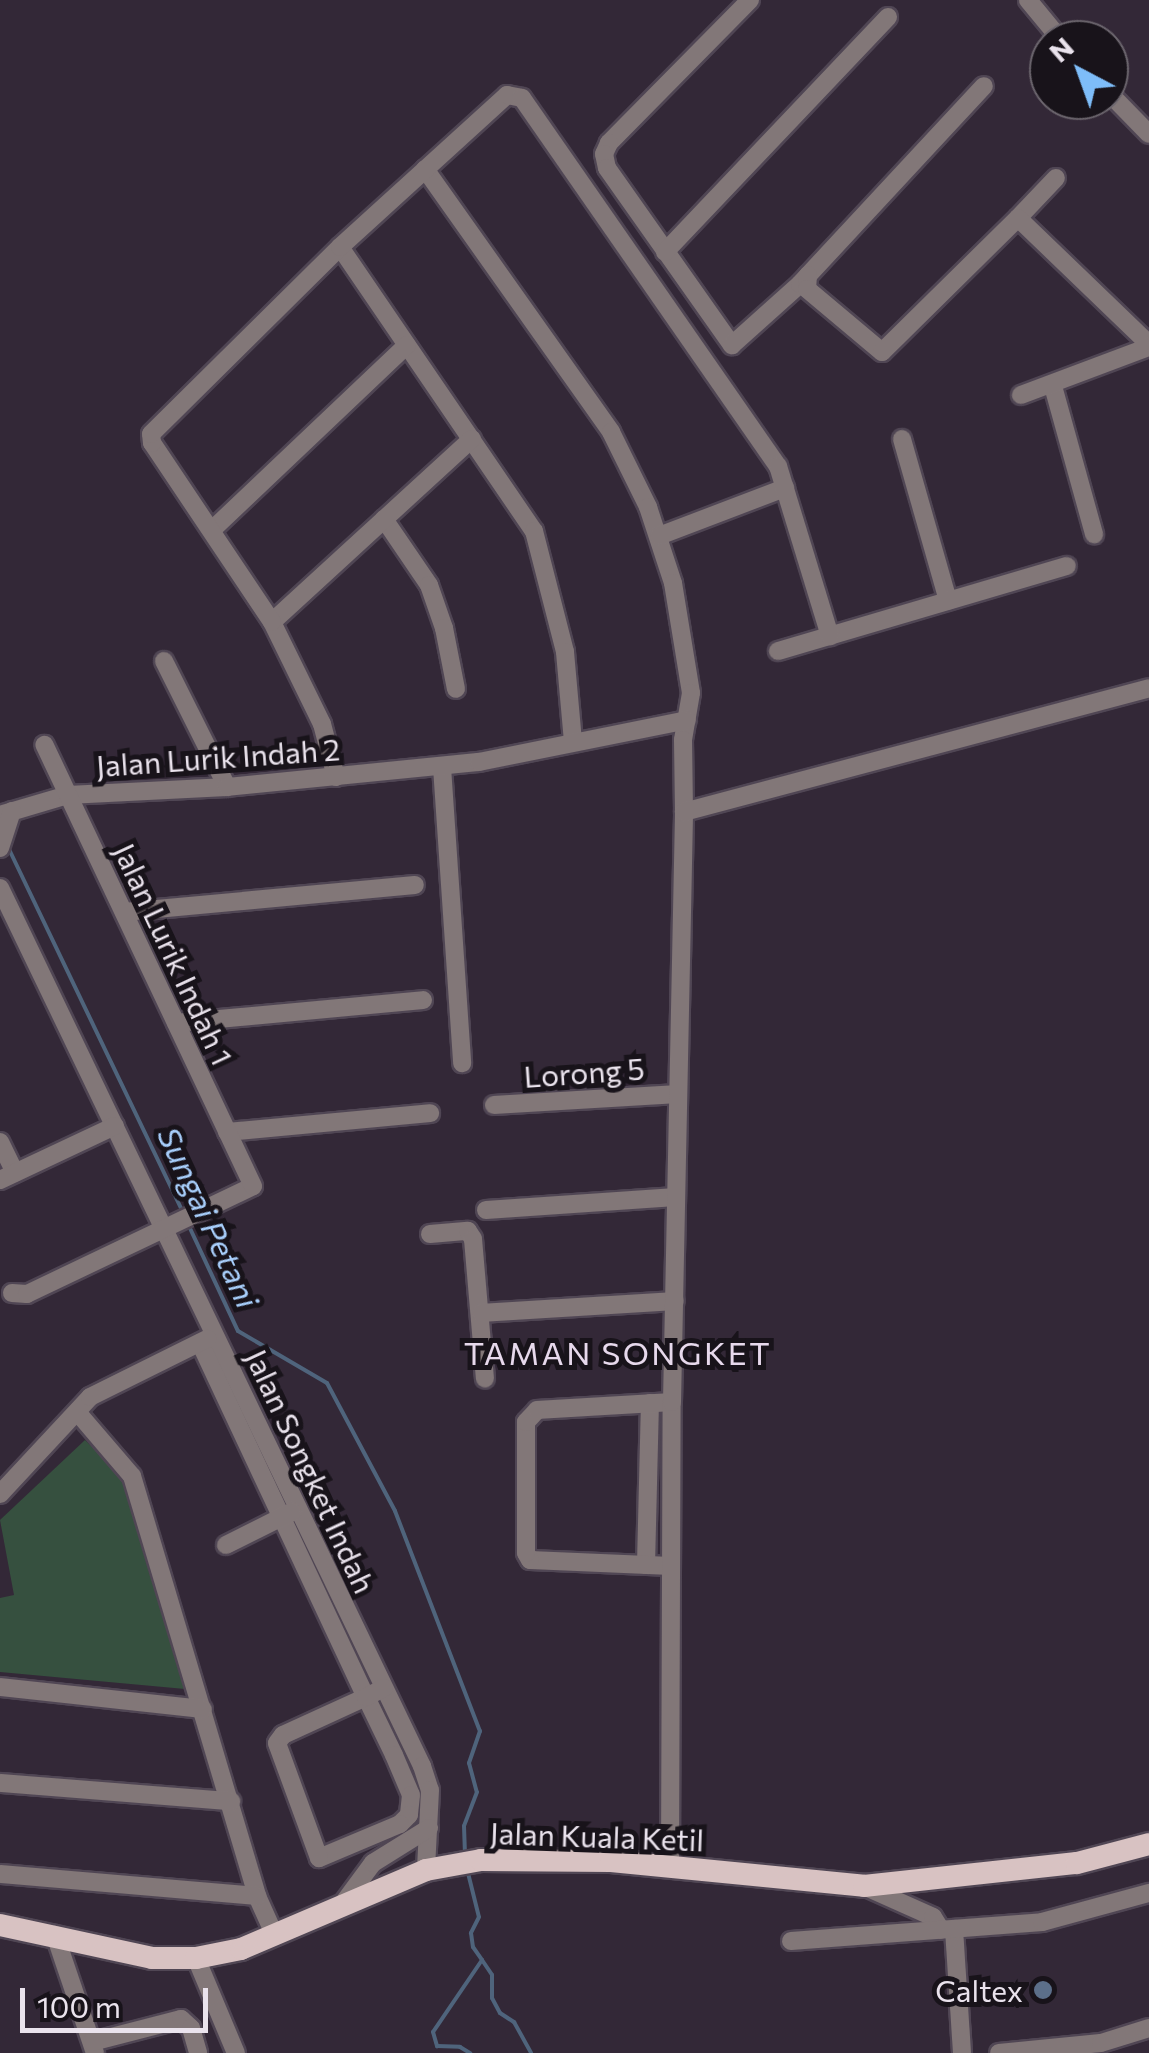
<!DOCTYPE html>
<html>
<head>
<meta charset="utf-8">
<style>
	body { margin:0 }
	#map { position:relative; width:1149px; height:2053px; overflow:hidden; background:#332837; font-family:Commissioner,sans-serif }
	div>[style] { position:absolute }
	.green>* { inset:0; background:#36503f }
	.stream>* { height:4px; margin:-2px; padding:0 2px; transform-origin:2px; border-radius:2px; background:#4f647c }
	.roads { filter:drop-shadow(2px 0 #504654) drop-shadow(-2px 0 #504654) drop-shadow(0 2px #504654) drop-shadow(0 -2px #504654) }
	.minor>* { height:18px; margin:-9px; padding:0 9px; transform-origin:9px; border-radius:9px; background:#827778 }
	.major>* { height:22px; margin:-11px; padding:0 11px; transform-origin:11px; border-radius:11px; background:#d8c2c2 }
	.dots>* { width:28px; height:28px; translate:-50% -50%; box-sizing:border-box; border:5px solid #18131a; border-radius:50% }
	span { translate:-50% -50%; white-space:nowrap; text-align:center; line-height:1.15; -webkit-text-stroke:10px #18131a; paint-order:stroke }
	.street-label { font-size:30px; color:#eae3ed }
	.poi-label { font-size:30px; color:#eae3ed }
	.right { translate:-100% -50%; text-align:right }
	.water-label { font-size:32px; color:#a8cffc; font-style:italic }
	.neighbourhood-label { font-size:32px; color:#e7d9ec; letter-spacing:2.5px }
	.north { position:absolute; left:1029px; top:20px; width:100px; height:100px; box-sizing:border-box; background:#18131a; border:2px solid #6c666e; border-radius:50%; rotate:319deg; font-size:28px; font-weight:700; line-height:40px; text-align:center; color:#eae3ed }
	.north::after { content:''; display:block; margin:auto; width:35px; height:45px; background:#7ebdf9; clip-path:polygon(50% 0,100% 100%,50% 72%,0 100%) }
	.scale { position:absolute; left:20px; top:1988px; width:188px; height:45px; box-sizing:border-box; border:5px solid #eae3ed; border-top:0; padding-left:12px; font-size:30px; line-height:35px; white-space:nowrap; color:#eae3ed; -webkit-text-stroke:8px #18131a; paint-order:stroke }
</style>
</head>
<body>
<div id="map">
	<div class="green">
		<i style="clip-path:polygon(85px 1440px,129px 1483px,185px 1689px,0 1672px,0 1598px,14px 1595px,0 1520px)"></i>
	</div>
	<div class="stream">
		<i style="left:7px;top:845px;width:410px;rotate:64.4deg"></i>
		<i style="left:188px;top:1224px;width:118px;rotate:65deg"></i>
		<i style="left:238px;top:1331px;width:103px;rotate:30.3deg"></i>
		<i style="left:327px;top:1383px;width:145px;rotate:62deg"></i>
		<i style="left:395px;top:1511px;width:236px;rotate:68.9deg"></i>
		<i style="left:480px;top:1731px;width:34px;rotate:109deg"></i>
		<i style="left:469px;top:1763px;width:30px;rotate:75deg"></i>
		<i style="left:477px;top:1792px;width:36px;rotate:111deg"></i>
		<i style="left:464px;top:1826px;width:28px;rotate:88deg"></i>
		<i style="left:468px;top:1873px;width:45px;rotate:76deg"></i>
		<i style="left:479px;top:1917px;width:18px;rotate:117deg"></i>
		<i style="left:471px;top:1933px;width:14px;rotate:82deg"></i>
		<i style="left:473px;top:1947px;width:16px;rotate:55deg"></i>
		<i style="left:482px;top:1960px;width:87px;rotate:124.2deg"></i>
		<i style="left:433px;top:2032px;width:15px;rotate:74deg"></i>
		<i style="left:437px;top:2046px;width:23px;rotate:2deg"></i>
		<i style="left:460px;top:2047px;width:12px;rotate:31deg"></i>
		<i style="left:482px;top:1960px;width:18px;rotate:56deg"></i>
		<i style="left:492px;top:1975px;width:23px;rotate:90deg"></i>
		<i style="left:492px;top:1998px;width:17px;rotate:62deg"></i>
		<i style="left:500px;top:2013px;width:17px;rotate:33deg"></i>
		<i style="left:514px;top:2022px;width:35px;rotate:61deg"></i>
	</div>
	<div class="roads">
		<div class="minor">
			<i style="left:750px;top:0;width:201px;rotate:134.6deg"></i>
			<i style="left:609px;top:143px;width:12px;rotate:114deg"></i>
			<i style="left:604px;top:154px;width:14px;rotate:78deg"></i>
			<i style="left:607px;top:168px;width:217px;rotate:54.8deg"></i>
			<i style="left:732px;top:345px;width:91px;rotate:-41.9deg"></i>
			<i style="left:800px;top:284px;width:270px;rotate:-47.1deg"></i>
			<i style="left:1028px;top:0;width:52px;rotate:50.5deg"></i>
			<i style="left:1109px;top:93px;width:57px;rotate:45.7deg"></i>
			<i style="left:425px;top:169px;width:322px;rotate:54.7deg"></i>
			<i style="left:611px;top:432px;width:84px;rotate:63.7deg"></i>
			<i style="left:648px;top:507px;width:80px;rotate:71.8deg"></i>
			<i style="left:673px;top:583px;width:111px;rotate:80.7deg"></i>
			<i style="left:691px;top:693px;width:48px;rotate:99.7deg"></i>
			<i style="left:683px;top:740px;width:72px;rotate:89.2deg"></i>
			<i style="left:1018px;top:218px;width:55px;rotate:-46.5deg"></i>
			<i style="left:340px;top:247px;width:344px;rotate:55.7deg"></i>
			<i style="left:534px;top:531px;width:125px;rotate:75.6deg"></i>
			<i style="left:565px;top:652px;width:90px;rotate:84.9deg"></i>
			<i style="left:665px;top:252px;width:324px;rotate:-46.5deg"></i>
			<i style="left:808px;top:275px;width:14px;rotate:94deg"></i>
			<i style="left:807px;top:289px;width:98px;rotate:40deg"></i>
			<i style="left:882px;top:352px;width:191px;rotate:-44.6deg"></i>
			<i style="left:1018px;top:218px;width:182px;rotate:43.9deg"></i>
			<i style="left:1053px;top:386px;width:154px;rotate:74.5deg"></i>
			<i style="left:1021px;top:395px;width:137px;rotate:-20.6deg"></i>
			<i style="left:902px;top:439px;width:168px;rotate:74.1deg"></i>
			<i style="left:384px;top:519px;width:80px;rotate:55.7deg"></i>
			<i style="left:429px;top:585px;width:46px;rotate:70.8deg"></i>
			<i style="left:444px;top:628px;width:62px;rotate:78.9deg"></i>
			<i style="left:213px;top:529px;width:267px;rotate:-43.5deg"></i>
			<i style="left:659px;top:536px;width:135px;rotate:-20.9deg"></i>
			<i style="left:272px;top:622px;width:271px;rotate:-42.5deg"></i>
			<i style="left:778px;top:651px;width:301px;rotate:-16.4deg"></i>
			<i style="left:164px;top:661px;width:141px;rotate:63.4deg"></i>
			<i style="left:442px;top:767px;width:297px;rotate:86.1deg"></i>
			<i style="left:336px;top:777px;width:55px;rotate:-104.8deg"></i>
			<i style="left:322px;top:724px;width:114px;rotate:-116.1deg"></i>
			<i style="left:272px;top:622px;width:216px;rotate:-123.8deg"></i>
			<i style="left:152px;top:443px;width:9px;rotate:-96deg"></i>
			<i style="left:151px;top:434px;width:266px;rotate:-44.7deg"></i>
			<i style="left:340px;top:247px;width:226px;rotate:-42.3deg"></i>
			<i style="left:507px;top:95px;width:15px;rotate:11deg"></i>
			<i style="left:522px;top:98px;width:448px;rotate:55.2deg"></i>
			<i style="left:778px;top:466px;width:178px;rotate:73deg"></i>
			<i style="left:0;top:815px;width:71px;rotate:-16.4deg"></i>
			<i style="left:68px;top:795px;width:159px;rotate:-2.9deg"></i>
			<i style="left:227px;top:787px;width:253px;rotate:-5.7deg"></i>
			<i style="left:479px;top:762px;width:212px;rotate:-11.4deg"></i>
			<i style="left:0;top:848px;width:39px;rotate:-72deg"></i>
			<i style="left:0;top:888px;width:974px;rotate:64.33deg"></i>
			<i style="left:422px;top:1766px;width:25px;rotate:72deg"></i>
			<i style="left:430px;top:1790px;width:80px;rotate:92.9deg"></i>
			<i style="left:124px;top:912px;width:292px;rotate:-5.3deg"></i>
			<i style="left:176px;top:1023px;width:248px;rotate:-5.3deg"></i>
			<i style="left:494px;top:1105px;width:184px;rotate:-3.4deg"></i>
			<i style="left:227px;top:1132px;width:204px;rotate:-5.3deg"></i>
			<i style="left:0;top:1142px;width:34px;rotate:64deg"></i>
			<i style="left:0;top:1180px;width:127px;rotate:-25.2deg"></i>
			<i style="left:486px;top:1210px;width:190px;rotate:-3.9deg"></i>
			<i style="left:430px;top:1234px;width:38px;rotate:-5deg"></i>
			<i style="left:468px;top:1231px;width:9px;rotate:58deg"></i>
			<i style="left:473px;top:1239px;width:140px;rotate:85.1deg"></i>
			<i style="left:12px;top:1293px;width:15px;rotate:4deg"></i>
			<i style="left:27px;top:1294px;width:250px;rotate:-25.5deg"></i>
			<i style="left:253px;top:1186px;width:488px;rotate:-115.3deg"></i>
			<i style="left:481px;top:1313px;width:194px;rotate:-3.5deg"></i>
			<i style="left:200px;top:1343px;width:391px;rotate:64.9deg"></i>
			<i style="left:366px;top:1697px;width:64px;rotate:64.2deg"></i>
			<i style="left:394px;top:1755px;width:43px;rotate:67deg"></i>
			<i style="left:411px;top:1795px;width:20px;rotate:96deg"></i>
			<i style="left:409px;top:1815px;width:13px;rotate:135deg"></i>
			<i style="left:400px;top:1824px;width:88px;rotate:157.2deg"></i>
			<i style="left:319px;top:1858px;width:122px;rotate:-110.1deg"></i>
			<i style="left:277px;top:1743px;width:10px;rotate:-53deg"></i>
			<i style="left:283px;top:1735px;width:91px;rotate:-24.6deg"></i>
			<i style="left:366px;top:1697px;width:20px;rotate:-27deg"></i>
			<i style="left:78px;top:1413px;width:83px;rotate:49.4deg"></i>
			<i style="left:132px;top:1476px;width:438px;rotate:73.4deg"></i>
			<i style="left:257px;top:1896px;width:44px;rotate:65.8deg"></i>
			<i style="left:0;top:1494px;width:132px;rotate:-47.1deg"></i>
			<i style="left:90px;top:1397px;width:131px;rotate:-26.4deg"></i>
			<i style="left:226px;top:1545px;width:74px;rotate:-26.6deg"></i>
			<i style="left:646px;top:1565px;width:162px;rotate:-88.6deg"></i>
			<i style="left:671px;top:1566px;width:141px;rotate:-177.6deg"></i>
			<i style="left:530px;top:1560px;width:8px;rotate:-120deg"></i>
			<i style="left:526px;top:1553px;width:131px;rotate:-90deg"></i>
			<i style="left:526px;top:1422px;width:16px;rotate:-47deg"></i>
			<i style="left:537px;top:1410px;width:135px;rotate:-3.4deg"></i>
			<i style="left:0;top:1687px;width:204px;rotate:6.2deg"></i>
			<i style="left:0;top:1783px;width:232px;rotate:4.5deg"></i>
			<i style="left:670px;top:1866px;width:464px;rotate:-89.8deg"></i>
			<i style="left:672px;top:1402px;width:590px;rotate:-88.83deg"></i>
			<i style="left:684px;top:812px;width:481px;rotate:-14.9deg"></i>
			<i style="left:0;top:1874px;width:258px;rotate:4.9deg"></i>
			<i style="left:866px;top:1887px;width:73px;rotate:24.1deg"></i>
			<i style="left:933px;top:1917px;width:15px;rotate:58deg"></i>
			<i style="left:344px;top:1902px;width:49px;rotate:-53.4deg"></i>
			<i style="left:373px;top:1863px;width:66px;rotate:-32deg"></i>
			<i style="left:954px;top:1929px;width:124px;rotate:86.3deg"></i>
			<i style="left:55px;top:1935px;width:125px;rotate:71.3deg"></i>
			<i style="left:791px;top:1941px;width:252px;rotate:-4.3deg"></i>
			<i style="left:1042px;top:1922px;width:111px;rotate:-15.2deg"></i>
			<i style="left:196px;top:1958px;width:103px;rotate:67.2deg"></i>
			<i style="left:92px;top:2042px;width:92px;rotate:-14.5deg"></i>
			<i style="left:181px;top:2019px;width:13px;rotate:42deg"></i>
			<i style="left:191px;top:2028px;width:26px;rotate:74deg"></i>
			<i style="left:999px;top:2053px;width:102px;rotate:-5.6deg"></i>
			<i style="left:1101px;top:2043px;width:50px;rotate:-17.4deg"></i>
		</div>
		<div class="major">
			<i style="left:0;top:1925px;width:156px;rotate:12.2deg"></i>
			<i style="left:152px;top:1958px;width:44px"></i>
			<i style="left:196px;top:1958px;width:46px;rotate:-11.3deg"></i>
			<i style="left:241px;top:1949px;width:201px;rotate:-23.1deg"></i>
			<i style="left:426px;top:1870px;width:56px;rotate:-10.3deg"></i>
			<i style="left:481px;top:1860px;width:130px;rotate:0.4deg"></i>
			<i style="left:611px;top:1861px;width:254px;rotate:5.6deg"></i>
			<i style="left:864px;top:1886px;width:214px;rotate:-6.2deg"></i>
			<i style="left:1077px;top:1863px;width:74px;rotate:-14.8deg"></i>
		</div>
	</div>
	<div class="dots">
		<i style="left:1043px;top:1990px;background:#5c6f8a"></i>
	</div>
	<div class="street-label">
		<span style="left:218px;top:757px;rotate:-4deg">Jalan Lurik Indah 2</span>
		<span style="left:174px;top:954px;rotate:65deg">Jalan Lurik Indah 1</span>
		<span style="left:584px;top:1072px;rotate:-4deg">Lorong 5</span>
		<span style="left:311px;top:1471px;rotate:65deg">Jalan Songket Indah</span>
		<span style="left:597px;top:1836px;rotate:2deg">Jalan Kuala Ketil</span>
	</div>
	<div class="poi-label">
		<span class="right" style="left:1023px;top:1990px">Caltex</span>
	</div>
	<div class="water-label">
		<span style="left:209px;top:1217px;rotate:65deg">Sungai Petani</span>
	</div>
	<div class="neighbourhood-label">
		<span style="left:618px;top:1352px">TAMAN SONGKET</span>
	</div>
	<div class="north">N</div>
	<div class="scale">100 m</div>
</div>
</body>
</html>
